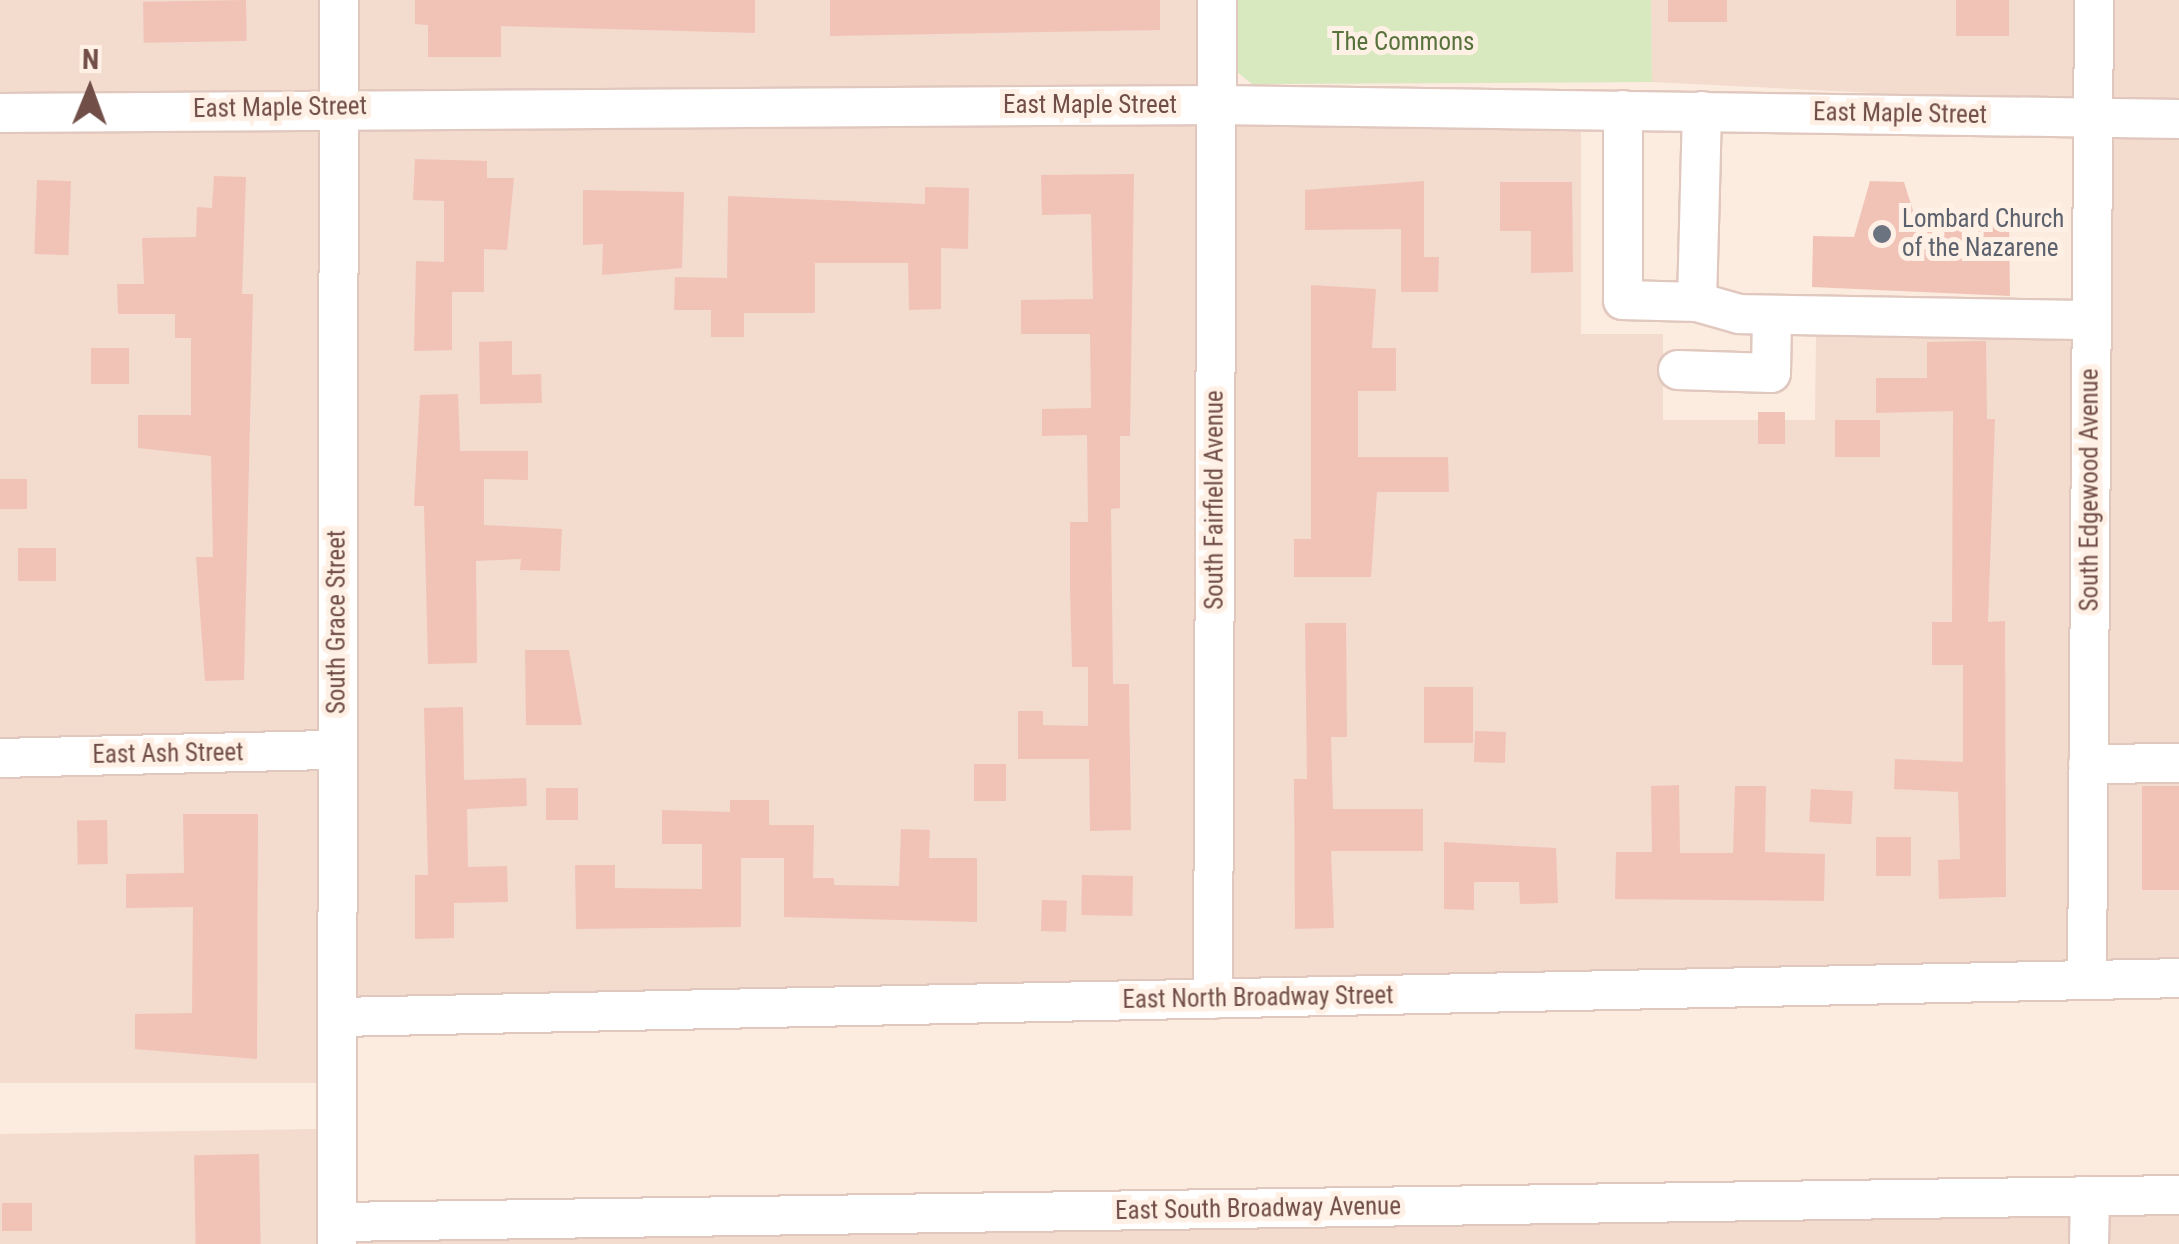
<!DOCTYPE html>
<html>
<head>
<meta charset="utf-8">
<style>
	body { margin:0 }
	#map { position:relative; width:2179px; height:1244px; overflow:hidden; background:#fcebdf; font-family:"Roboto Condensed",sans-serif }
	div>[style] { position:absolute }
	.residential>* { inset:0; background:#f3dbce; transform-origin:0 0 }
	.green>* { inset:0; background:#d8e8bf }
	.building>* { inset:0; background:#f1c3b7; transform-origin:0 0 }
	.roads { filter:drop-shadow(2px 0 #e1c8bf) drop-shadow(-2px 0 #e1c8bf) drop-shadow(0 2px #e1c8bf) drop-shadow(0 -2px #e1c8bf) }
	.minor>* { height:38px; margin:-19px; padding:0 19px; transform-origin:19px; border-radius:19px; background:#fff }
	.dots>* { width:28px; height:28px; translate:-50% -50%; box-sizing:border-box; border:5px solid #fff0e5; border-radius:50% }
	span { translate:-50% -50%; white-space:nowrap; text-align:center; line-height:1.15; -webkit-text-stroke:10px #fff0e5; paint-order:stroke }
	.park-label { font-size:25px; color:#58723d }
	.street-label { font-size:25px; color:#714e48 }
	.worship-label { font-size:25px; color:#5b616d }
	.left { translate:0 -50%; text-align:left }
	.north { position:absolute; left:40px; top:40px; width:100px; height:100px; -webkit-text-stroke:8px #fff0e5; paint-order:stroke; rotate:1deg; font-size:28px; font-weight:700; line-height:40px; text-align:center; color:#714e48 }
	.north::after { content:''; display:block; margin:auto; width:35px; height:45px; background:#714e48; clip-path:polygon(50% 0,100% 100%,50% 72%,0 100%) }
</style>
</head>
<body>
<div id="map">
	<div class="residential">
		<i style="left:0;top:0;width:323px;height:748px"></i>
		<i style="left:355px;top:0;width:851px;height:1002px"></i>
		<i style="clip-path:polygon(1651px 0,2077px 0,2078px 103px,1652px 82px)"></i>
		<i style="left:2103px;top:0;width:76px;height:964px"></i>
		<i style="clip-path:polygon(1581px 118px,1581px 334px,1663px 334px,1663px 420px,1815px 420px,1816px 336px,2084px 337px,2074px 965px,1225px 983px,1233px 119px)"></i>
		<i style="left:327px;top:766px;width:317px;height:327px;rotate:90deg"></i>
		<i style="clip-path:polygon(317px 1129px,318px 1236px,2179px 1207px,2179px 1244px,0 1244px,0 1134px)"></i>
	</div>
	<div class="green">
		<i style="clip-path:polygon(1235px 0,1651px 0,1652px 82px,1252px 84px,1236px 71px)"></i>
	</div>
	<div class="building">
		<i style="left:246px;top:0;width:41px;height:103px;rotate:89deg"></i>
		<i style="clip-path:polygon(415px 0,755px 0,755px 33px,501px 26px,501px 57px,428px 57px,428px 25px,415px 24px)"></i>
		<i style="clip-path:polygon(830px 0,1160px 0,1160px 30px,830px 36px)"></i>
		<i style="left:1668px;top:0;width:59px;height:22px"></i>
		<i style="left:1956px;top:0;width:53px;height:36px"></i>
		<i style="clip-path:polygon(415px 159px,487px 161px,487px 178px,514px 178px,507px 250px,484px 249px,484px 292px,452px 292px,452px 350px,414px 351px,416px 261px,444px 262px,444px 201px,413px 200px)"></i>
		<i style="clip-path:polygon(1134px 174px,1130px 436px,1120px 436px,1120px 508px,1111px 509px,1113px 684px,1129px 684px,1131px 830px,1090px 831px,1089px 759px,1018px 759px,1018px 711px,1043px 711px,1043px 725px,1088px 726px,1088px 667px,1072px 667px,1070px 588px,1070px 522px,1088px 522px,1087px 435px,1042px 436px,1042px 409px,1091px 408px,1090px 334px,1021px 334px,1021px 300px,1093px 299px,1091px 214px,1042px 215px,1041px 175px)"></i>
		<i style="clip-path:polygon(214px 176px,246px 177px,242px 294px,253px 294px,244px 680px,205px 681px,196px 557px,213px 557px,211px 456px,138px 448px,138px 415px,191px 415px,191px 338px,175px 338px,175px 314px,118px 314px,117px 284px,144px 284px,142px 238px,196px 237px,197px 207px,212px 208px)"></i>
		<i style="left:37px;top:180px;width:34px;height:74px;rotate:2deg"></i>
		<i style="clip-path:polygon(1424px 181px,1424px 257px,1439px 257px,1438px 292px,1401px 292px,1401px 229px,1305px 230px,1305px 190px)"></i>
		<i style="clip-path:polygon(1870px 181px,1904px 182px,1914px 214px,2009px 214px,2010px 296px,1812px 287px,1813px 236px,1854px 237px)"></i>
		<i style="clip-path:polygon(1500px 182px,1572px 182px,1573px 272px,1531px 273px,1531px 231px,1500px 231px)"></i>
		<i style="clip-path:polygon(925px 187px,969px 188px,968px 249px,941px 248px,941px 309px,909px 310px,908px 263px,815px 263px,815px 313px,744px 313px,744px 337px,711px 337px,711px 310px,674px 310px,675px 277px,727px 278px,728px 196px,925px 204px)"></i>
		<i style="clip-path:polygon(583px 190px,684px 192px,682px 268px,602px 275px,603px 244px,583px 245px)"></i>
		<i style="clip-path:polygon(1311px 285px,1376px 289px,1372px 348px,1396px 348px,1396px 391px,1358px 391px,1358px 457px,1448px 457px,1449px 492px,1377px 492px,1371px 577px,1294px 577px,1294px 539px,1311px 539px)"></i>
		<i style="clip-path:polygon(512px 341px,512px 375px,541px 374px,542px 403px,480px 404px,479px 342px)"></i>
		<i style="clip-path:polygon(1986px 341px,1987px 419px,1995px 419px,1988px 622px,2005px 621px,2006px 897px,1939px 899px,1938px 860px,1960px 859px,1958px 792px,1894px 789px,1895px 759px,1963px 762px,1963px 665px,1932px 665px,1932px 622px,1952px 622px,1953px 411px,1876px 413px,1876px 378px,1927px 378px,1927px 342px)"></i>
		<i style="left:91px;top:348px;width:38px;height:36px"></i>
		<i style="clip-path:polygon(458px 394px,460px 451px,528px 451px,528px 480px,484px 479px,484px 525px,562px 529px,560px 571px,520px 570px,521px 559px,476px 561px,477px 663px,428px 664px,424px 506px,414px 506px,420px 395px)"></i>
		<i style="left:1758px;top:412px;width:27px;height:32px"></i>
		<i style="left:1880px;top:420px;width:37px;height:45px;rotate:90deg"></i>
		<i style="left:0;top:479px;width:27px;height:30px"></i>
		<i style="left:18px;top:548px;width:38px;height:33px"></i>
		<i style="clip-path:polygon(1305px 623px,1346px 623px,1347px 737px,1331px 737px,1333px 809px,1423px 809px,1423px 851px,1331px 851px,1334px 928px,1295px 929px,1294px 779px,1307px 779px)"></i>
		<i style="clip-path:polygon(525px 650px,569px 650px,582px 725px,526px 725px)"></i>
		<i style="left:1424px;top:687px;width:49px;height:56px"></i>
		<i style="clip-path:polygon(463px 707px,464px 780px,526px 778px,527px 806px,467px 809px,468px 867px,507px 866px,508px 902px,454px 903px,454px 938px,415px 939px,415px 875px,428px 875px,424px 708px)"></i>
		<i style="left:1475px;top:731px;width:31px;height:31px;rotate:2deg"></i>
		<i style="left:974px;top:764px;width:32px;height:37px"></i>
		<i style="clip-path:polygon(1679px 785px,1680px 853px,1733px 853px,1735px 786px,1766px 786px,1765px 852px,1825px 854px,1824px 901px,1615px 899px,1616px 852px,1652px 852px,1651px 786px)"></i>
		<i style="left:2142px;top:786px;width:37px;height:104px"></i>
		<i style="left:546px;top:788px;width:32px;height:32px"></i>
		<i style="left:1811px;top:789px;width:42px;height:33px;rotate:3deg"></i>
		<i style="clip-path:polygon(730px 800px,769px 800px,769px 825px,814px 825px,813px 878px,834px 878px,834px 885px,899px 886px,901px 829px,930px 830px,929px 858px,977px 858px,977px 922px,784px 917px,784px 858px,741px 858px,741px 927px,576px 929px,575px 865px,615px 865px,615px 888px,702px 889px,702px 844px,662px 844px,662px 810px,730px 812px)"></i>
		<i style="clip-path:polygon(183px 814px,258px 814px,257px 1059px,135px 1049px,135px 1014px,192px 1013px,193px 907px,126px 908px,126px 874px,184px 873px)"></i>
		<i style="left:107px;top:820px;width:44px;height:30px;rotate:89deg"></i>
		<i style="left:1911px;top:837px;width:39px;height:35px;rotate:90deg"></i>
		<i style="clip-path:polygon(1444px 842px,1556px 848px,1558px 903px,1520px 904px,1519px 882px,1474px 882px,1474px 910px,1444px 909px)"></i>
		<i style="left:1082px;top:875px;width:51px;height:40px;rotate:1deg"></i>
		<i style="left:1042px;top:900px;width:25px;height:31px;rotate:2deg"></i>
		<i style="left:259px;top:1154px;width:90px;height:65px;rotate:89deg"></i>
		<i style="left:2px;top:1203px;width:30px;height:28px"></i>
	</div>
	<div class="roads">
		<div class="minor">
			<i style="left:1623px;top:110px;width:190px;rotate:90deg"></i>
			<i style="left:1623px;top:300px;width:74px;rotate:1.5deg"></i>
			<i style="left:1697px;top:302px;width:191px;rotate:-88.5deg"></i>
			<i style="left:0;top:113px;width:1218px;rotate:-0.38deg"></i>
			<i style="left:1218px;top:105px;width:961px;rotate:0.83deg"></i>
			<i style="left:1697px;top:302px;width:44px;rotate:15.9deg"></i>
			<i style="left:1739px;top:314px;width:352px;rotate:1deg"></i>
			<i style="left:1678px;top:370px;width:93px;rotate:1.8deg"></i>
			<i style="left:1771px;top:373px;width:58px;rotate:-89deg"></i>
			<i style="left:0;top:758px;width:336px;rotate:-1.4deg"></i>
			<i style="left:2088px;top:764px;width:91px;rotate:-0.6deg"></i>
			<i style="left:2087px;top:980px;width:980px;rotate:-89.59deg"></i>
			<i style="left:1213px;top:999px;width:999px;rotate:-89.77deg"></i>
			<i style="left:338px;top:1017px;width:1841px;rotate:-1.21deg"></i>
			<i style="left:337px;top:1222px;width:1842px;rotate:-0.84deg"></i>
			<i style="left:337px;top:1244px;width:1244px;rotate:-89.91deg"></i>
			<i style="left:2089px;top:1244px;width:48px;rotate:-88.8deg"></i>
		</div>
	</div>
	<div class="dots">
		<i style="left:1882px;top:234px;background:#6b7280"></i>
	</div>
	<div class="park-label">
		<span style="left:1403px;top:42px">The Commons</span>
	</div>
	<div class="street-label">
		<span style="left:1090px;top:105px">East Maple Street</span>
		<span style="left:280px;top:108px;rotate:-1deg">East Maple Street</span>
		<span style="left:1900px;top:114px;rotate:1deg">East Maple Street</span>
		<span style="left:2090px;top:490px;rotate:-90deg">South Edgewood Avenue</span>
		<span style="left:1215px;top:500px;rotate:-90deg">South Fairfield Avenue</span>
		<span style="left:337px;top:622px;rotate:-90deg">South Grace Street</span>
		<span style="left:168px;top:754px;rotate:-1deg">East Ash Street</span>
		<span style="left:1258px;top:998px;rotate:-1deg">East North Broadway Street</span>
		<span style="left:1258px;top:1209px;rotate:-1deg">East South Broadway Avenue</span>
	</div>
	<div class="worship-label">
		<span class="left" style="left:1902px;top:234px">Lombard Church<br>of the Nazarene</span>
	</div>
	<div class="north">N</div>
</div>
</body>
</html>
